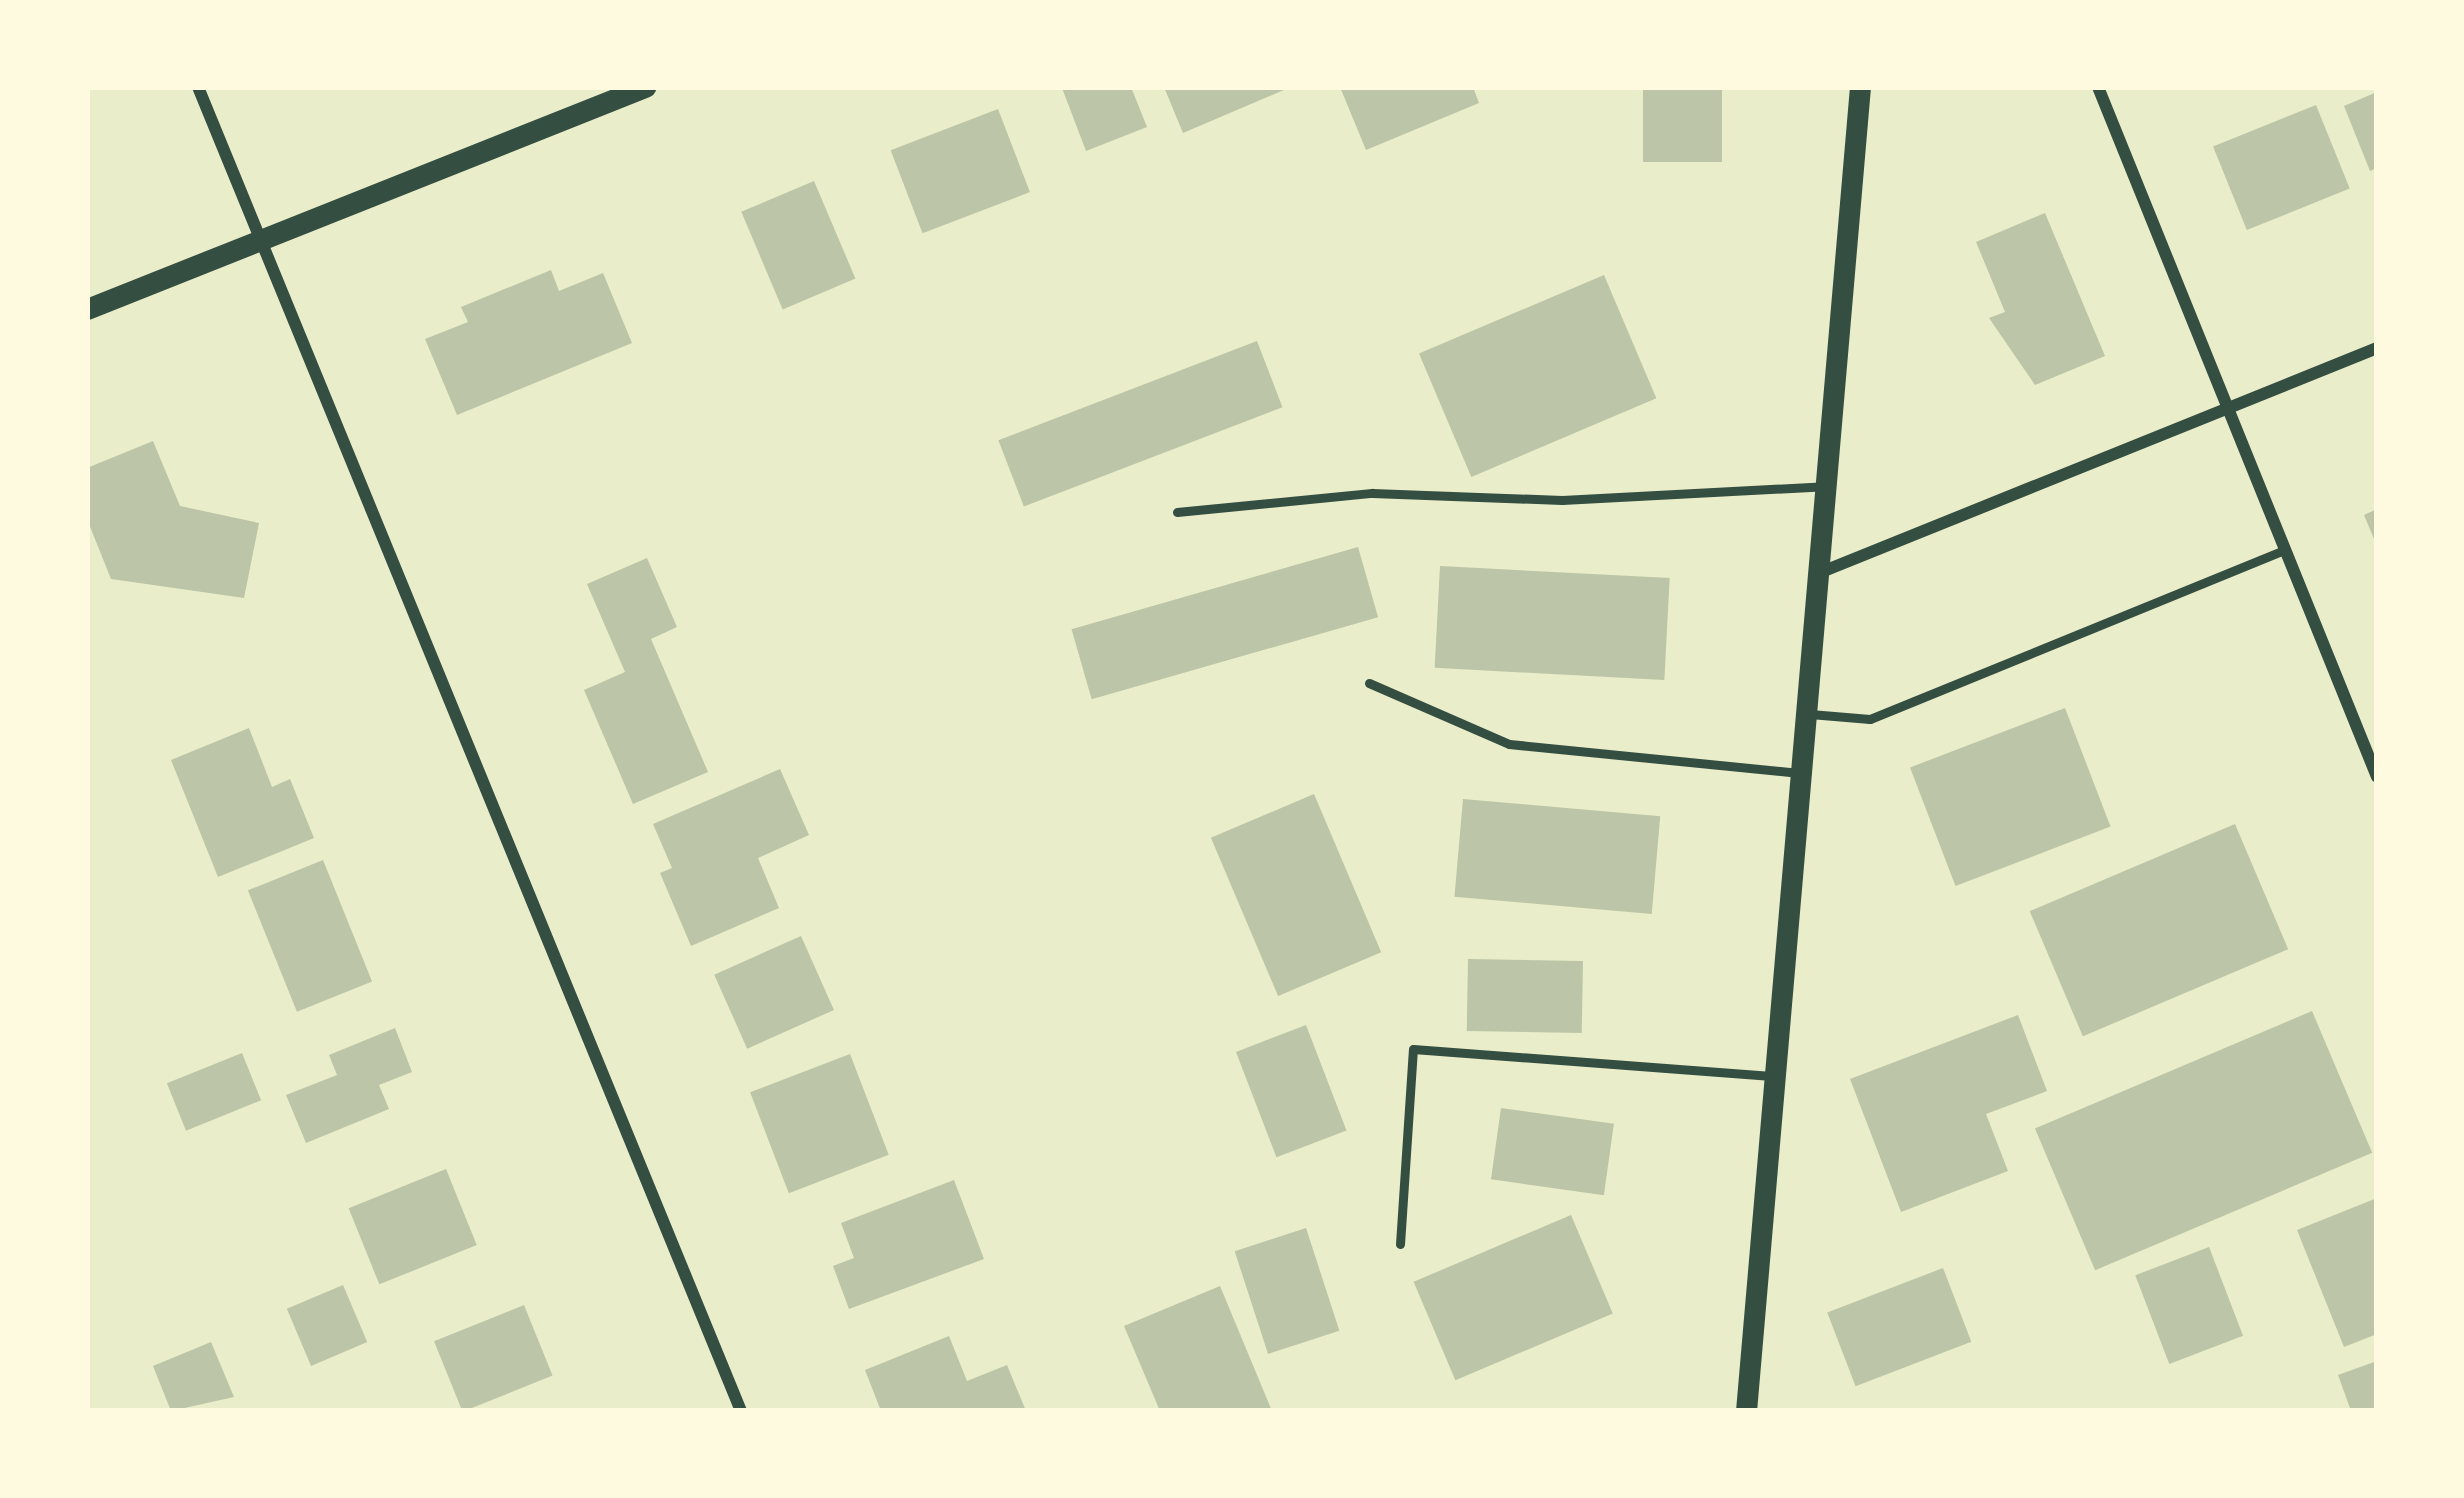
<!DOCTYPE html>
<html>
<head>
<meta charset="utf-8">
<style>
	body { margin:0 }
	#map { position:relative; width:2464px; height:1498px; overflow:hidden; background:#e9edc9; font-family:Lato,sans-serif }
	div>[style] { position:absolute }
	.building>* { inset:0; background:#bcc5a7; transform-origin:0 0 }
	.service>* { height:9px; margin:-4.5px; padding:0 4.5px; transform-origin:4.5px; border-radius:4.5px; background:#344e41 }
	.minor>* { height:12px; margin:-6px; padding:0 6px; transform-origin:6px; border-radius:6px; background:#344e41 }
	.tertiary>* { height:21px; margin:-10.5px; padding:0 10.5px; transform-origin:10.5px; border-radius:10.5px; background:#344e41 }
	span { translate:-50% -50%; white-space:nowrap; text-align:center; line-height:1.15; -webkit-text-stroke:12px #fefae0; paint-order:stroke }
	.frame { position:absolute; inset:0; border:90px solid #fefae0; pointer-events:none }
</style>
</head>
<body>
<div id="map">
	<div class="building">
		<i style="clip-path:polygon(1131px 87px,1147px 127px,1086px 151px,1062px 88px)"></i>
		<i style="clip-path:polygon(1164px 87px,1291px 87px,1183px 133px)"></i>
		<i style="clip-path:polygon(1340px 87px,1473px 87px,1479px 103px,1366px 150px)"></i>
		<i style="left:1643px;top:87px;width:79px;height:75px"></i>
		<i style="clip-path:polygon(2377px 92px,2377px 168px,2370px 171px,2344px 106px)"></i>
		<i style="left:2316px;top:105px;width:90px;height:111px;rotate:68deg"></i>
		<i style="left:998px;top:109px;width:89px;height:115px;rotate:69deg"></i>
		<i style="left:814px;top:181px;width:106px;height:79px;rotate:67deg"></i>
		<i style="clip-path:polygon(2045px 213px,2105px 356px,2035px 385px,1989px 318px,2005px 312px,1976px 242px)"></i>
		<i style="clip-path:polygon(551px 270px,559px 291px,603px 273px,632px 343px,457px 415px,425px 339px,468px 322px,461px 307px)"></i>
		<i style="left:1604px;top:275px;width:134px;height:201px;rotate:67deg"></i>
		<i style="left:1257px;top:341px;width:71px;height:277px;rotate:69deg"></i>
		<i style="clip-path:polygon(153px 441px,180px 506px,259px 523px,244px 598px,111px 579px,87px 519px,87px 468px)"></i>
		<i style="clip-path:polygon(2377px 509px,2377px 546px,2364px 515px)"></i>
		<i style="left:1358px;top:547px;width:73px;height:298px;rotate:74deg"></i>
		<i style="clip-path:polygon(647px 558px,677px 627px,651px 639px,708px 772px,633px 804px,584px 690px,625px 672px,587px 584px)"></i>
		<i style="left:1440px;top:566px;width:230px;height:102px;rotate:3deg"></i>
		<i style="left:2065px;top:708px;width:127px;height:166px;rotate:69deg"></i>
		<i style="clip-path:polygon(249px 728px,272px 787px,290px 779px,314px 838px,218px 877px,171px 760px)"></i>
		<i style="clip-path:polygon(780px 769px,809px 835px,758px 858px,779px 908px,691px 946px,660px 873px,672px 868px,653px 824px)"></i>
		<i style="left:1314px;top:794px;width:172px;height:112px;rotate:67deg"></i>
		<i style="left:1463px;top:799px;width:198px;height:98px;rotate:5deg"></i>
		<i style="left:2235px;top:824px;width:136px;height:223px;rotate:67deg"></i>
		<i style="left:323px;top:860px;width:131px;height:81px;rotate:68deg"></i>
		<i style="left:801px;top:936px;width:81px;height:95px;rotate:66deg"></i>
		<i style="left:1468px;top:959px;width:115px;height:72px;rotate:1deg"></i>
		<i style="left:2312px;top:1011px;width:154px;height:301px;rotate:67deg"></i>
		<i style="clip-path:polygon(2018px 1015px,2047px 1091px,1986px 1114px,2008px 1171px,1901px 1212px,1850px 1079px)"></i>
		<i style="left:1306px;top:1025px;width:113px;height:75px;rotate:69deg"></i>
		<i style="clip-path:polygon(395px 1028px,412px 1072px,379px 1085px,389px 1109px,306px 1143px,286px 1095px,337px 1075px,329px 1055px)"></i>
		<i style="left:242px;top:1053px;width:51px;height:81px;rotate:68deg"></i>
		<i style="left:850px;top:1054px;width:108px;height:107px;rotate:69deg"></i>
		<i style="left:1501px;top:1108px;width:114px;height:72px;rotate:8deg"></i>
		<i style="left:446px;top:1169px;width:82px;height:105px;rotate:68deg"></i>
		<i style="clip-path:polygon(954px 1180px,984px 1259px,849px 1309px,833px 1266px,854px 1258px,841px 1223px)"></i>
		<i style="clip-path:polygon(2377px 1198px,2377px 1334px,2344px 1347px,2297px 1230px)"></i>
		<i style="left:1571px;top:1215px;width:107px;height:171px;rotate:67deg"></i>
		<i style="left:1306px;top:1228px;width:108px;height:75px;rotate:72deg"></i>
		<i style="left:2209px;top:1247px;width:95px;height:79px;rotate:69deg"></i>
		<i style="left:1943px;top:1268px;width:79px;height:124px;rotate:69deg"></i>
		<i style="left:343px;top:1285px;width:62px;height:61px;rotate:67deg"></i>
		<i style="clip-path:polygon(1220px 1286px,1272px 1411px,1160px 1411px,1124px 1326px)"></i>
		<i style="left:524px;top:1305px;width:76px;height:97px;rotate:68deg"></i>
		<i style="clip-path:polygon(949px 1336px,967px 1381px,1007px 1365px,1026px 1411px,881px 1411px,865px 1370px)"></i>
		<i style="clip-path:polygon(211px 1342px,234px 1397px,171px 1411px,153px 1366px)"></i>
		<i style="clip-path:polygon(2377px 1361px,2377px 1411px,2351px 1411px,2338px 1375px)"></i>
	</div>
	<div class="service">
		<i style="left:1177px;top:512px;width:196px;rotate:-5.6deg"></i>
		<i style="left:1372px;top:493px;width:190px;rotate:2.1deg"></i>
		<i style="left:1562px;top:500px;width:263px;rotate:-3deg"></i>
		<i style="left:1369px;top:683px;width:153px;rotate:23.5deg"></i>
		<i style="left:1509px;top:744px;width:292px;rotate:5.7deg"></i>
		<i style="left:1810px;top:714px;width:60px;rotate:4.8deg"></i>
		<i style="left:1870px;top:719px;width:447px;rotate:-22.2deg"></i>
		<i style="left:1400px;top:1244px;width:195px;rotate:-86.2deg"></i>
		<i style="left:1413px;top:1049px;width:363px;rotate:4.3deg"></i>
	</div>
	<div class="minor">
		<i style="left:198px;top:87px;width:1431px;rotate:67.7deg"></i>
		<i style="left:2098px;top:87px;width:744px;rotate:67.98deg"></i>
		<i style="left:1824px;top:571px;width:596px;rotate:-21.96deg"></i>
	</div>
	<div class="tertiary">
		<i style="left:87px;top:309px;width:601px;rotate:-21.7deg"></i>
		<i style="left:1746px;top:1411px;width:1329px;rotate:-85.08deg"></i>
	</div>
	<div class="frame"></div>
</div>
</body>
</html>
